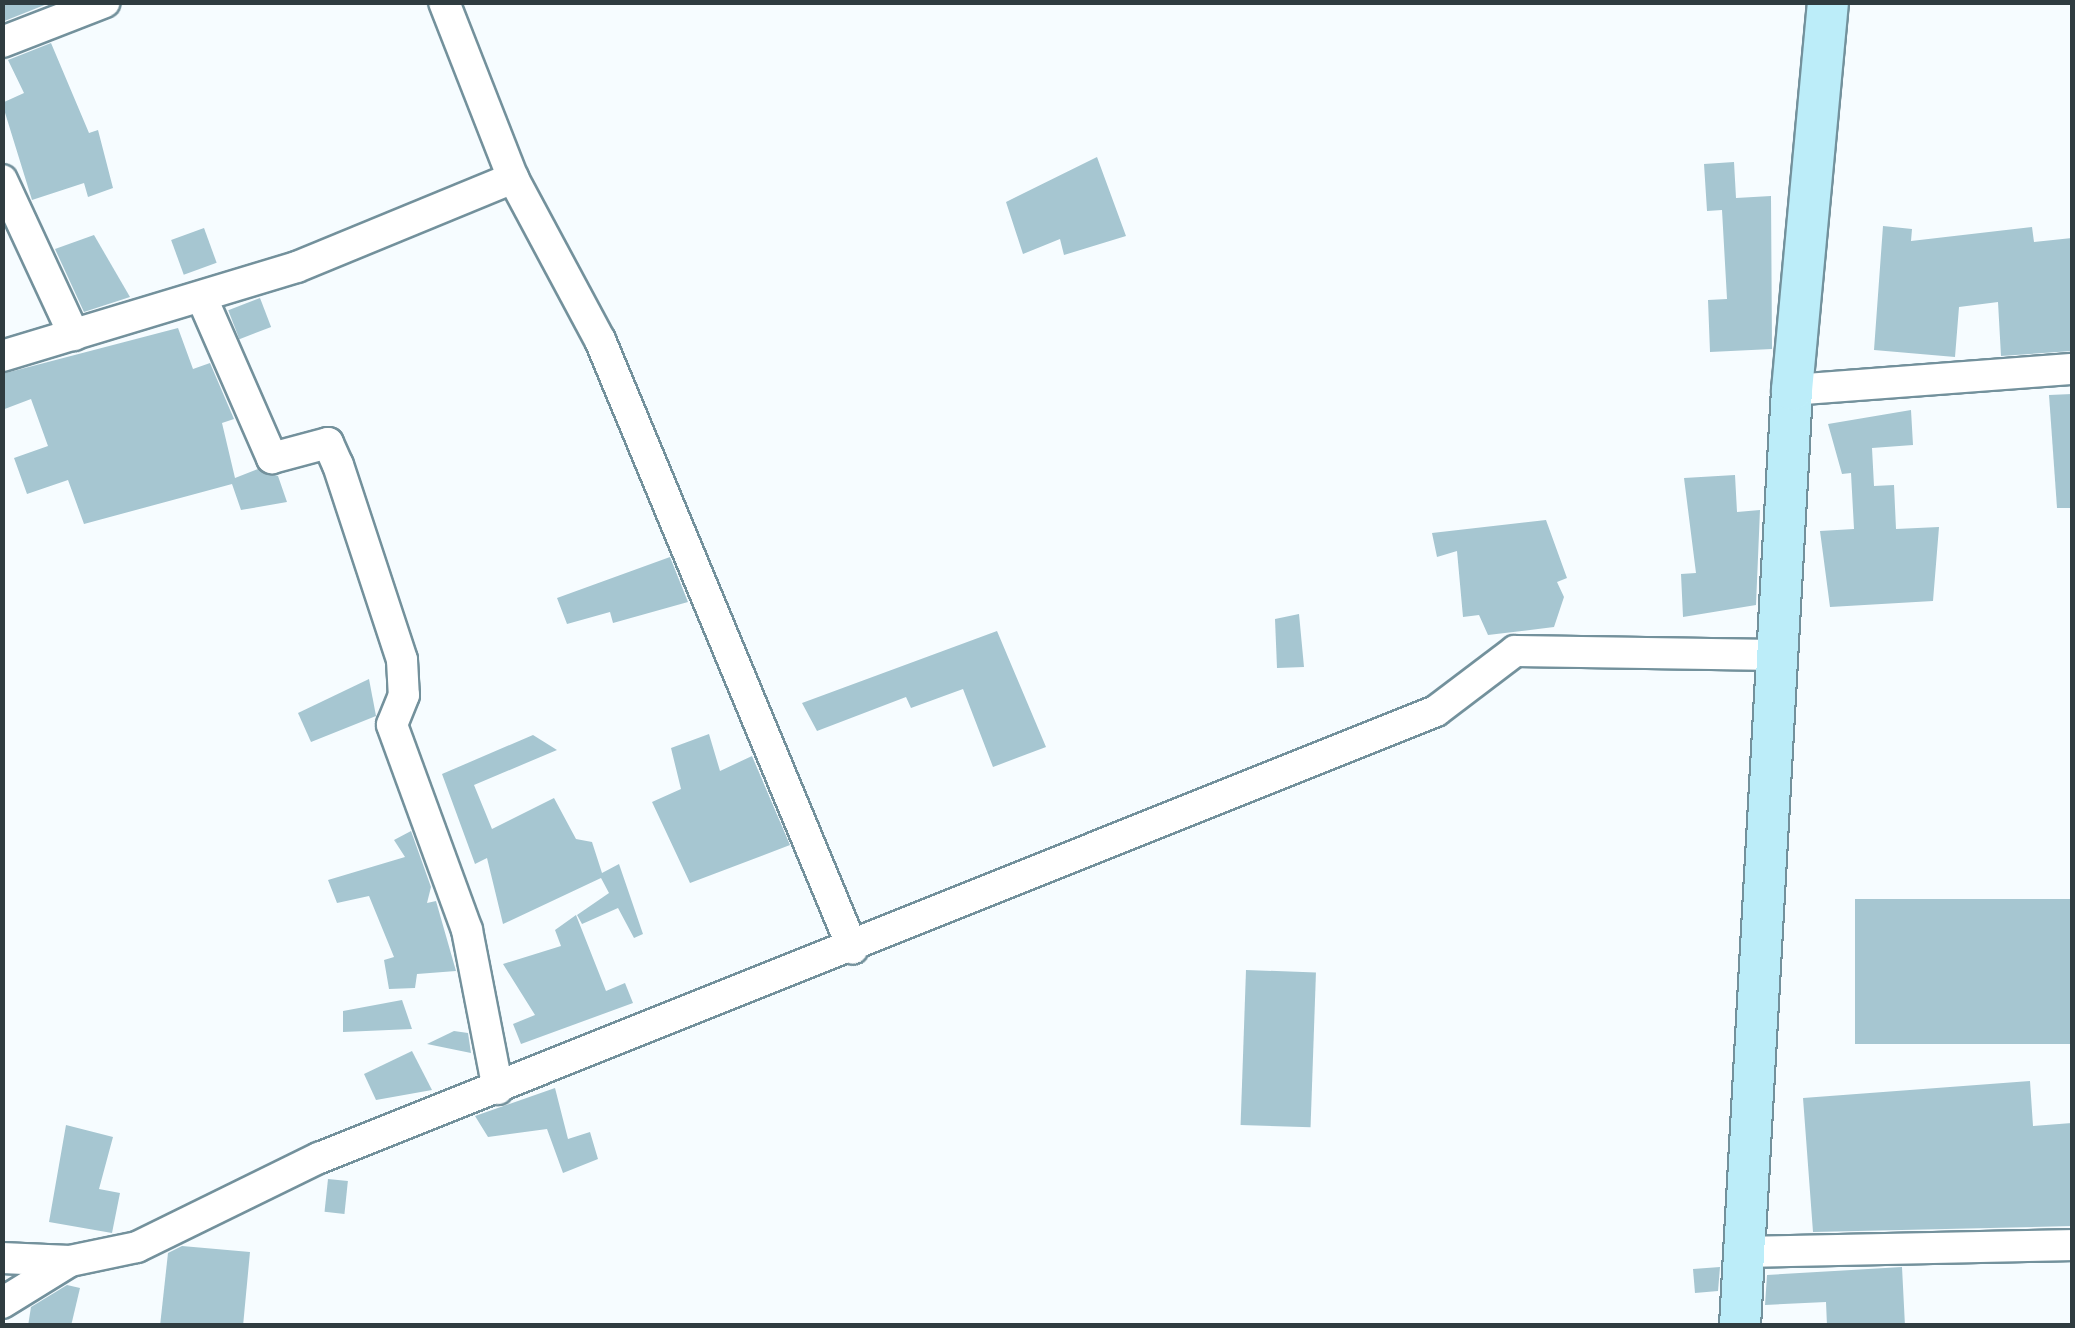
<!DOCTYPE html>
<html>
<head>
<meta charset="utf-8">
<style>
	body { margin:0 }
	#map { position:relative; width:2075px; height:1328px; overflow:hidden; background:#f6fcff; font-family:"IBM Plex Serif",serif }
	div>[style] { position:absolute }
	.building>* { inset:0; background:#a6c6d1; transform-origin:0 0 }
	.roads { filter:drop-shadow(2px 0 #73919c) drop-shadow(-2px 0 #73919c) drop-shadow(0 2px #73919c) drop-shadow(0 -2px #73919c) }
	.street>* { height:30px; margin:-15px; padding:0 15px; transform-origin:15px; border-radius:15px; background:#fff }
	.secondary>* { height:40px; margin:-20px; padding:0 20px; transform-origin:20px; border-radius:20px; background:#bcedf9 }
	span { translate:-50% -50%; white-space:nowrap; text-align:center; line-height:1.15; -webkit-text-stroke:8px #fff; paint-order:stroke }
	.frame { position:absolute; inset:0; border:5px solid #2f3c40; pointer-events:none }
</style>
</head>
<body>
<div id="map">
	<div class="building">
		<i style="clip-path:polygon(2px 2px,52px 2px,2px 22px)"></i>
		<i style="clip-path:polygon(51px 43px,89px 133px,98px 130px,113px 188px,88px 197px,84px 183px,32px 200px,2px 103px,24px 93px,8px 60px)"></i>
		<i style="clip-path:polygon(1097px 157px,1126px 236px,1064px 255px,1060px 239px,1023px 254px,1006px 202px)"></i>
		<i style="clip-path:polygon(1734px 162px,1736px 198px,1771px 196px,1772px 349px,1710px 352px,1708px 300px,1727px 299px,1722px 210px,1707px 211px,1704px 164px)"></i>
		<i style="clip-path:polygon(1883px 226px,1912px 229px,1911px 241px,2032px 227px,2034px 242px,2072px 238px,2072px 351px,2001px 356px,1998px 302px,1959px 307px,1955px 357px,1874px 350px)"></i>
		<i style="left:204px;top:228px;width:37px;height:35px;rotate:70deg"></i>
		<i style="clip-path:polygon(94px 235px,130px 297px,84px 312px,55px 249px)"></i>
		<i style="left:260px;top:298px;width:31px;height:34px;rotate:69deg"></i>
		<i style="clip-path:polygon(178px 328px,193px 369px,210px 363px,234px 419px,222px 423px,235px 478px,258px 469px,278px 476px,287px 502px,241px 510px,232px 484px,84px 524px,68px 480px,27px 494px,14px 458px,48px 446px,31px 399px,2px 410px,2px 374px)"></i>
		<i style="clip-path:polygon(2072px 394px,2072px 508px,2057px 508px,2049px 395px)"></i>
		<i style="clip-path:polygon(1911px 410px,1913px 445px,1872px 448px,1874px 486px,1894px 485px,1896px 529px,1939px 527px,1933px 601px,1830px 607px,1820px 531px,1854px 529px,1851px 473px,1842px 474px,1828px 424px)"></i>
		<i style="clip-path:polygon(1735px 475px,1737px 512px,1760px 510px,1756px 605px,1683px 617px,1681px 574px,1696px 573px,1684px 478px)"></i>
		<i style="clip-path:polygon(1546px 520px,1567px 578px,1557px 582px,1564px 597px,1554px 627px,1488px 635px,1479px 615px,1463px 617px,1457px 551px,1437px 557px,1432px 533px)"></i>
		<i style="clip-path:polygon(670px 557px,688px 602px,613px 623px,610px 612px,567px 624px,557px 598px)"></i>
		<i style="clip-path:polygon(1299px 614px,1304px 667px,1277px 668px,1275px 619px)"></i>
		<i style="clip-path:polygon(997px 631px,1046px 747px,993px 767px,963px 689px,911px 708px,906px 697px,817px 731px,802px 703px)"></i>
		<i style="clip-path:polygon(369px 679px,376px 716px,311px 742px,298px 713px)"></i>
		<i style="clip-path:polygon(709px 734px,720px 771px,752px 756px,790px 845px,690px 883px,652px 802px,681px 789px,671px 748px)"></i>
		<i style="clip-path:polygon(533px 735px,557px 750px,474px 785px,492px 829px,554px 798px,576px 839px,592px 842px,602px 873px,619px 864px,643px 934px,634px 938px,618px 908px,582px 924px,577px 915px,609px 893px,601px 878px,503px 924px,487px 858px,475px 864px,442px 774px)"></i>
		<i style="clip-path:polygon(411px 831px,431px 887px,427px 903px,436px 901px,456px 971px,417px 974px,415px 988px,389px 989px,384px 960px,394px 957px,369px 896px,337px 903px,328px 880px,405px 857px,394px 840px)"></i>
		<i style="left:2072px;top:899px;width:145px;height:217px;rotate:90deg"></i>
		<i style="clip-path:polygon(576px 915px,606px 991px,625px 983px,633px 1003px,521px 1044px,513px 1024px,535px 1015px,503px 964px,561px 946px,555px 930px)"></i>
		<i style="left:1246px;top:970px;width:70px;height:155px;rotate:2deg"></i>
		<i style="clip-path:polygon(402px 1000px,412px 1029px,343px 1032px,343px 1011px)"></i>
		<i style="clip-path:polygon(454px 1031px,468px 1033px,471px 1053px,427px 1044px)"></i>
		<i style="clip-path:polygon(412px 1051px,432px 1090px,376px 1100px,364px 1074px)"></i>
		<i style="clip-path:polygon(2030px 1081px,2033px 1126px,2072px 1123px,2072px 1226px,1813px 1232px,1803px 1098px)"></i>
		<i style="clip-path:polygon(555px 1088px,568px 1139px,590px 1132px,598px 1159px,563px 1173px,547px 1129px,488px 1137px,475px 1116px)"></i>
		<i style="clip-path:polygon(66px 1125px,113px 1137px,99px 1189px,120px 1193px,112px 1233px,49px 1222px)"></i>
		<i style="left:328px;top:1179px;width:20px;height:33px;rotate:6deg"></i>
		<i style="clip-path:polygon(182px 1246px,250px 1252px,243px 1326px,160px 1326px,168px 1253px)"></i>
		<i style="clip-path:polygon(1720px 1267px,1718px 1291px,1695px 1293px,1693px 1269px)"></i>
		<i style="clip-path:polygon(1902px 1267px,1905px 1326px,1827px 1326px,1826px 1302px,1765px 1305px,1767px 1275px)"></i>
		<i style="clip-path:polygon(67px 1285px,80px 1288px,71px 1326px,28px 1326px,31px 1307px)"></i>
	</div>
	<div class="roads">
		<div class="street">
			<i style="left:444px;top:2px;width:189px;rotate:68.6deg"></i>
			<i style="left:513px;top:178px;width:184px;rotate:61.8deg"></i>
			<i style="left:600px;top:340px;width:659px;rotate:67.44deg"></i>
			<i style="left:2px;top:42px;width:110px;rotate:-21.2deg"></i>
			<i style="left:2px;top:180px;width:171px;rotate:65.1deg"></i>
			<i style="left:202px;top:298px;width:175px;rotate:66.4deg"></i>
			<i style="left:272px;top:458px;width:58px;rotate:-15deg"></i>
			<i style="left:328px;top:443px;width:24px;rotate:66deg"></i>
			<i style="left:338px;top:465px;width:205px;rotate:71.8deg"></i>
			<i style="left:402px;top:660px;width:35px;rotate:87deg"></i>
			<i style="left:404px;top:695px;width:32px;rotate:112deg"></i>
			<i style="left:392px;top:725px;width:218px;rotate:69.9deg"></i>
			<i style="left:467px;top:930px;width:162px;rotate:79deg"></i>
			<i style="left:2px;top:356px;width:308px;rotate:-16.8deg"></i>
			<i style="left:297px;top:267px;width:234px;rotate:-22.4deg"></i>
			<i style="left:1792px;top:390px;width:281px;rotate:-4.3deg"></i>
			<i style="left:1746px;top:1252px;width:326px;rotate:-1.2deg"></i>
			<i style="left:2px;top:1258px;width:68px;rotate:2.5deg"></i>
			<i style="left:70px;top:1261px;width:68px;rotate:-11.8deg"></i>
			<i style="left:137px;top:1247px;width:203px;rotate:-26.1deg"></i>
			<i style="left:319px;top:1158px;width:1203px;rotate:-21.81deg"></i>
			<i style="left:1436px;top:711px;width:99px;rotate:-37.2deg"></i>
			<i style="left:1515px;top:651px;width:262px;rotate:0.9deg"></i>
			<i style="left:2px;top:1303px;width:80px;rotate:-31.7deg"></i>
		</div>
		<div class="secondary">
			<i style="left:1740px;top:1326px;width:937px;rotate:-86.82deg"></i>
			<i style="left:1792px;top:390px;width:390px;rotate:-84.7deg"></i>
		</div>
	</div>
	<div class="frame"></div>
</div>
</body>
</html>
